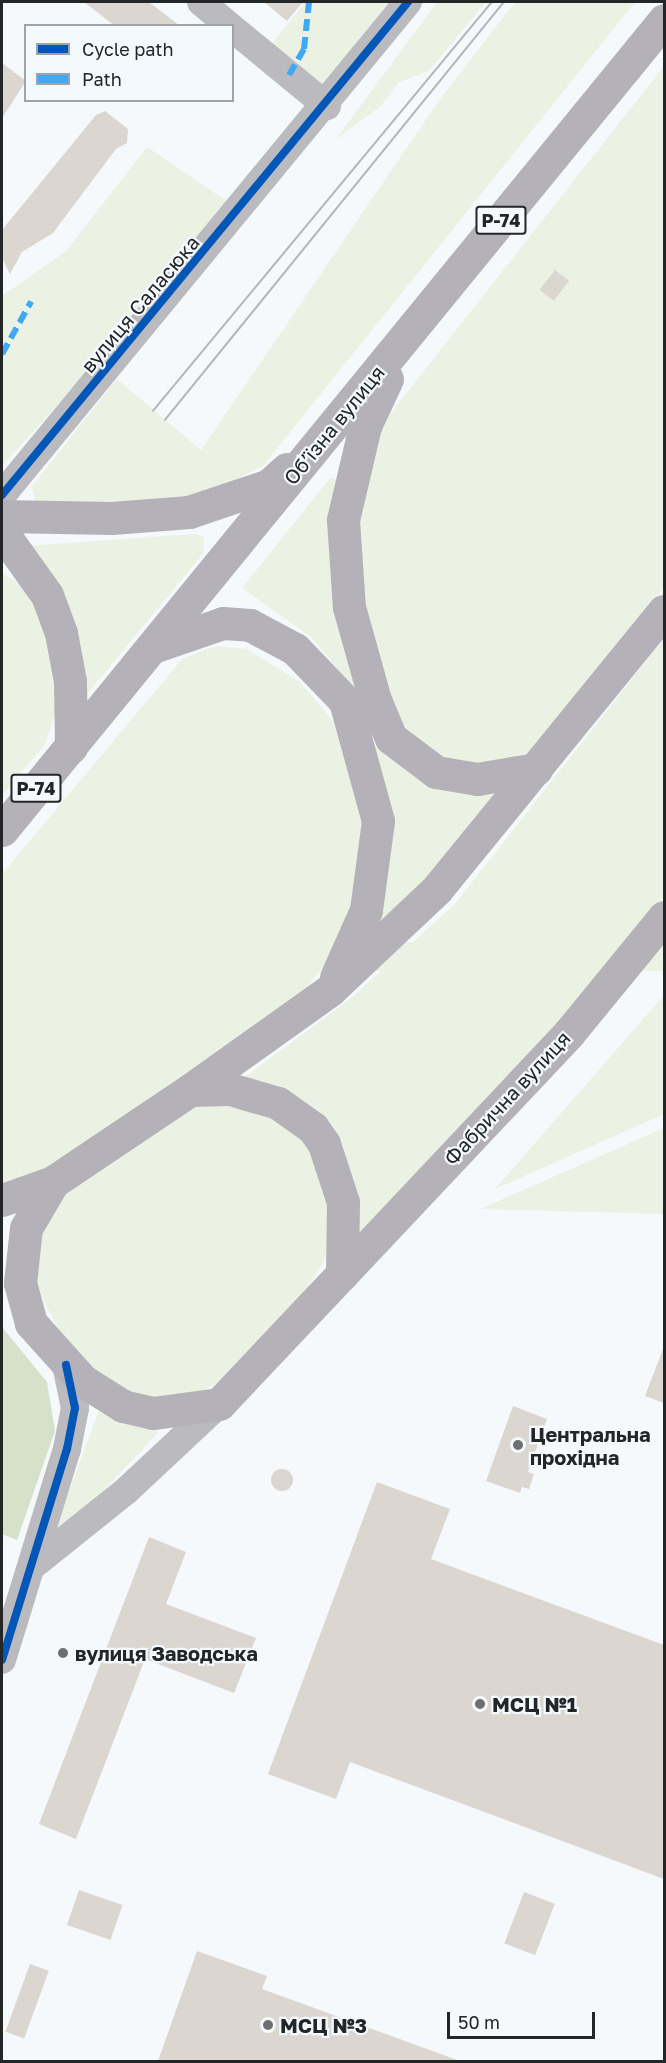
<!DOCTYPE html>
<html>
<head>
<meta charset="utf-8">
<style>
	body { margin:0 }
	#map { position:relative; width:666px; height:2063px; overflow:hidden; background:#f6f9fb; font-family:"Golos Text",sans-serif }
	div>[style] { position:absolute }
	.green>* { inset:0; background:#ebf2e3; transform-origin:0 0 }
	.forest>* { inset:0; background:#d7e1ca }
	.building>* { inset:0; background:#dbd6d0; transform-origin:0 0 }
	.round { border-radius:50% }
	.minor>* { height:28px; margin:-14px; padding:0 14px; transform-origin:14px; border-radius:14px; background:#bbbabf }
	.major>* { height:33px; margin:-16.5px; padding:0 16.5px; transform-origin:16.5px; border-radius:16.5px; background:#b4b2b8 }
	.tram>* { height:1.5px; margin:-0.75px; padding:0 0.75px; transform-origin:0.75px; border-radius:0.75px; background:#b5b4b8 }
	.quiet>* { height:6px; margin-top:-3px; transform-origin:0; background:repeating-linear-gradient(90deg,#3fa9f5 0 12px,transparent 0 18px) }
	.cycleway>* { height:8px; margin:-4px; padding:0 4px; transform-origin:4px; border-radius:4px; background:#0057b8 }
	.dots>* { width:16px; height:16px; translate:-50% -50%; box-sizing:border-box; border:3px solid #f4f9fd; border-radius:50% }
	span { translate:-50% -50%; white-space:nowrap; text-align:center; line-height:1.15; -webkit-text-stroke:4.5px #f4f9fd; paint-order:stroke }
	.shield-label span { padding:2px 4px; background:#f4f9fd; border:2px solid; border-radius:4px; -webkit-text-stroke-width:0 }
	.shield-label { font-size:18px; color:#232527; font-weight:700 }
	.street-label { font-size:20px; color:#232527 }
	.poi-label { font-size:20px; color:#232527; font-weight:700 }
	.left { translate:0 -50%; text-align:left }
	.frame { position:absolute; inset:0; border:3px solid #232527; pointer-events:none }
	.legend { position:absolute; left:24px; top:24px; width:210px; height:78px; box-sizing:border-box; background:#f4f9fd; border:2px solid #a0a4a7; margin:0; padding:8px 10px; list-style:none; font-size:18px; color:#232527 }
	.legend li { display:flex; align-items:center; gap:12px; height:30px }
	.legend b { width:30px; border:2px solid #a0a4a7 }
	.scale { position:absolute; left:447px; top:2012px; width:148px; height:27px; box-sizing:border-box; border:3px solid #232527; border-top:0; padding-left:8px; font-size:18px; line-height:21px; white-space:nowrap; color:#232527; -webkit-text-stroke:4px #f4f9fd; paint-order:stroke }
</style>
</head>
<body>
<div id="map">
	<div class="green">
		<i style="clip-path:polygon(300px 2px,396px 2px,336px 80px,316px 86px,266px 51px,303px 5px)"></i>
		<i style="clip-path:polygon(437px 2px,486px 2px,429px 71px,399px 82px,380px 107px,336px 139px)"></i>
		<i style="clip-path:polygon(515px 2px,635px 2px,263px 466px,197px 499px,36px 506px,32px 486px,117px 379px,201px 450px,440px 99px)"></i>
		<i style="clip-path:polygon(664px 66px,664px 588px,528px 753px,475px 766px,442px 759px,405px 727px,388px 694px,360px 603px,355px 521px,379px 428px)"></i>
		<i style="clip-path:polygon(147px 147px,237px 208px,2px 466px,2px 296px,66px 251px)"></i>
		<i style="clip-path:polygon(331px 477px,338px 482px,360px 695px,311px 637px,242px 588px)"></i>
		<i style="clip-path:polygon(195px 534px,204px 537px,203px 554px,83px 699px,24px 546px)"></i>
		<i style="clip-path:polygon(2px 573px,29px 590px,41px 610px,56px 677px,55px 715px,45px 744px,2px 796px)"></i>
		<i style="clip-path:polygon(664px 638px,664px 896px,560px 1021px,361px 1235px,352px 1178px,242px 1079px,350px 999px,455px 904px)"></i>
		<i style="clip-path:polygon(216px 646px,246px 649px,299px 681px,333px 721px,364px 820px,364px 865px,333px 953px,306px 989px,182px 1076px,49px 1167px,2px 1183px,2px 874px,183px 658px)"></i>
		<i style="clip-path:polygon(376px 736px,495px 793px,422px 886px,362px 947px)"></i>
		<i style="left:664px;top:942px;width:29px;height:325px;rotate:90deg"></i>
		<i style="clip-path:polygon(664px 995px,664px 1114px,495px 1189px)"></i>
		<i style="clip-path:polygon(228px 1103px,254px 1108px,293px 1128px,317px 1157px,331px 1201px,326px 1257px,305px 1292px,214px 1385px,197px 1393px,140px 1399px,105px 1382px,61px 1334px,35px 1284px,39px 1229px,64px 1193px,192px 1107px)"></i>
		<i style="clip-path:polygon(664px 1128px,664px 1214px,480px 1209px)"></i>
		<i style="clip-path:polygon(99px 1411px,159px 1432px,57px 1539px,52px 1536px)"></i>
	</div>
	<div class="forest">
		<i style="clip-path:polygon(2px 1327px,47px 1382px,55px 1431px,17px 1540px,2px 1534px)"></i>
	</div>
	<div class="building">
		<i style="clip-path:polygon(84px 2px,149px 2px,180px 26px,115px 26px)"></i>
		<i style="clip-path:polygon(264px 2px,303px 2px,287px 21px)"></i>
		<i style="clip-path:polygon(2px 63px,26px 81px,2px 118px)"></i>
		<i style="clip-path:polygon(105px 111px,128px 129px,127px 143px,116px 149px,53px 233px,22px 252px,10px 274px,2px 258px,2px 230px,96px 115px)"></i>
		<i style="left:555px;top:270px;width:18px;height:25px;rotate:38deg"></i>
		<i style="clip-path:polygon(663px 1349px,664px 1349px,664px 1403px,645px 1396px)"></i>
		<i style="clip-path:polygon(513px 1406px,547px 1419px,528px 1472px,534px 1474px,529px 1489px,522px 1487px,520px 1493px,486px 1481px)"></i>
		<i class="round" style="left:271px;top:1469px;width:22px;height:22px"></i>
		<i style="clip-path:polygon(377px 1482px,450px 1509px,431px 1559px,664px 1645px,664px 1879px,350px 1762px,336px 1799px,268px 1774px)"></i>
		<i style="clip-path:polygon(149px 1537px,186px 1552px,166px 1604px,256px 1638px,234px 1693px,145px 1659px,76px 1839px,39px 1824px)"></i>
		<i style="left:79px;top:1890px;width:46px;height:37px;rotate:19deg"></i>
		<i style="left:524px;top:1892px;width:33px;height:55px;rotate:21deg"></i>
		<i style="clip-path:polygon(197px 1951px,267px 1976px,262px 1989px,460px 2061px,158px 2061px)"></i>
		<i style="left:30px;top:1964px;width:20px;height:72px;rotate:20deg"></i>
	</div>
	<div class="minor">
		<i style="left:201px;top:2px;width:38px;rotate:40deg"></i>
		<i style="left:232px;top:28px;width:123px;rotate:39.4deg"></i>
		<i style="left:2px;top:495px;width:639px;rotate:-50.53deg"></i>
		<i style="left:36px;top:1563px;width:115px;rotate:-38.7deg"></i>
		<i style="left:126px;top:1491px;width:127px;rotate:-43.1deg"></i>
		<i style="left:2px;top:1660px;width:221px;rotate:-72.9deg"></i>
		<i style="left:67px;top:1449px;width:42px;rotate:-79deg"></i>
		<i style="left:75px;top:1408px;width:44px;rotate:-101.8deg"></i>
	</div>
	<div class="major">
		<i style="left:387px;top:379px;width:52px;rotate:115.1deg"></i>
		<i style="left:365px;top:426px;width:97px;rotate:103.2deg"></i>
		<i style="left:343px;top:520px;width:87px;rotate:86.1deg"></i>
		<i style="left:349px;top:607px;width:97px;rotate:74.4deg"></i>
		<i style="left:375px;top:700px;width:41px;rotate:67.2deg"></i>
		<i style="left:391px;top:738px;width:56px;rotate:37.1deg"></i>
		<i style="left:436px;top:772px;width:42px;rotate:9.7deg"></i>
		<i style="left:477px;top:779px;width:60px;rotate:-9.6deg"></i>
		<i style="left:2px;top:516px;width:110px;rotate:1deg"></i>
		<i style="left:112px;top:518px;width:77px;rotate:-4.5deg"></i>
		<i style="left:189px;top:512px;width:84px;rotate:-18.6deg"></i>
		<i style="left:269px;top:485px;width:24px;rotate:-42deg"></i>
		<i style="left:2px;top:532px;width:77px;rotate:54.5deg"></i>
		<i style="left:47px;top:595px;width:40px;rotate:69.8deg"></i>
		<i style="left:61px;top:633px;width:49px;rotate:79.4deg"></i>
		<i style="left:70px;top:681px;width:66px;rotate:89.1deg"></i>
		<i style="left:156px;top:646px;width:71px;rotate:-18.9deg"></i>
		<i style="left:223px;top:623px;width:27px;rotate:4deg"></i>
		<i style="left:250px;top:625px;width:51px;rotate:28.1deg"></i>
		<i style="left:295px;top:649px;width:72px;rotate:46.1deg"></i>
		<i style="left:345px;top:701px;width:124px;rotate:74.6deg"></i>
		<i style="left:378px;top:821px;width:90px;rotate:97.7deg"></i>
		<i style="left:366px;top:910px;width:73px;rotate:114.1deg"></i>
		<i style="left:2px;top:830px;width:1046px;rotate:-50.74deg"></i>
		<i style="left:230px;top:1089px;width:50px;rotate:16.3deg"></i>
		<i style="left:278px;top:1103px;width:43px;rotate:35.5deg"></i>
		<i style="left:313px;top:1128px;width:19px;rotate:55deg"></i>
		<i style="left:324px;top:1144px;width:61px;rotate:71.9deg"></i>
		<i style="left:343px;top:1202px;width:72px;rotate:90.8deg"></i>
		<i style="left:342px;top:1274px;width:179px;rotate:133.4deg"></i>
		<i style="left:219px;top:1404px;width:67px;rotate:172.2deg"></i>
		<i style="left:153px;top:1413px;width:31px;rotate:-167deg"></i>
		<i style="left:123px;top:1406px;width:47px;rotate:-148deg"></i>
		<i style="left:83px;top:1381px;width:78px;rotate:-131.9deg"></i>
		<i style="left:31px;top:1323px;width:41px;rotate:-105.4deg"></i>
		<i style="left:20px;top:1283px;width:55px;rotate:-83.8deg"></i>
		<i style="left:26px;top:1228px;width:53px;rotate:-59.6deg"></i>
		<i style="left:53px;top:1182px;width:165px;rotate:-33.9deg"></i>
		<i style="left:190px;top:1090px;width:40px;rotate:-1.4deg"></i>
		<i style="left:190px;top:1090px;width:172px;rotate:-35.5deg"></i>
		<i style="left:330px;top:990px;width:147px;rotate:-43.3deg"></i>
		<i style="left:437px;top:889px;width:359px;rotate:-50.8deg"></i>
		<i style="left:2px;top:1200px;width:54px;rotate:-19.4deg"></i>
		<i style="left:342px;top:1274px;width:331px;rotate:-46.7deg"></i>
		<i style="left:569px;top:1033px;width:150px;rotate:-50.7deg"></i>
	</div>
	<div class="tram">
		<i style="left:153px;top:411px;width:531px;rotate:-50.35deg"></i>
		<i style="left:165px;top:420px;width:538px;rotate:-50.96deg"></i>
	</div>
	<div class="quiet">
		<i style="left:289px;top:75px;width:30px;rotate:-60deg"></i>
		<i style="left:304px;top:49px;width:47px;rotate:-83.9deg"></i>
		<i style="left:2px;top:354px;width:60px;rotate:-60.9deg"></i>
	</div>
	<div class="cycleway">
		<i style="left:2px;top:495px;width:639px;rotate:-50.53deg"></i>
		<i style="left:2px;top:1660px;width:221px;rotate:-72.9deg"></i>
		<i style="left:67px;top:1449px;width:42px;rotate:-79deg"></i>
		<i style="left:75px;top:1408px;width:44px;rotate:-101.8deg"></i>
	</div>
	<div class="dots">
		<i style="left:518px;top:1445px;background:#6d6f71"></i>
		<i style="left:63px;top:1653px;background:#6d6f71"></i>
		<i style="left:480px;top:1704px;background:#6d6f71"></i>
		<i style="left:268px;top:2025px;background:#6d6f71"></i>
	</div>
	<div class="shield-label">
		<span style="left:501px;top:220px">Р-74</span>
		<span style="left:36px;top:788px">Р-74</span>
	</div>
	<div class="street-label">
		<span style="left:140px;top:304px;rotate:-50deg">вулиця Саласюка</span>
		<span style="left:334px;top:425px;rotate:-51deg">Обʼїзна вулиця</span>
		<span style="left:507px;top:1098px;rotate:-47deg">Фабрична вулиця</span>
	</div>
	<div class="poi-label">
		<span class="left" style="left:530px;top:1446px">Центральна<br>прохідна</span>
		<span class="left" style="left:75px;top:1653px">вулиця Заводська</span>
		<span class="left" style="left:492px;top:1704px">МСЦ №1</span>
		<span class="left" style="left:280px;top:2025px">МСЦ №3</span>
	</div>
	<div class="frame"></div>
	<ul class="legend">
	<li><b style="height:8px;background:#0057b8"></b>Cycle path</li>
	<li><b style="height:8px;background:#3fa9f5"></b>Path</li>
	</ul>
	<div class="scale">50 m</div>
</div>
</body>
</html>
